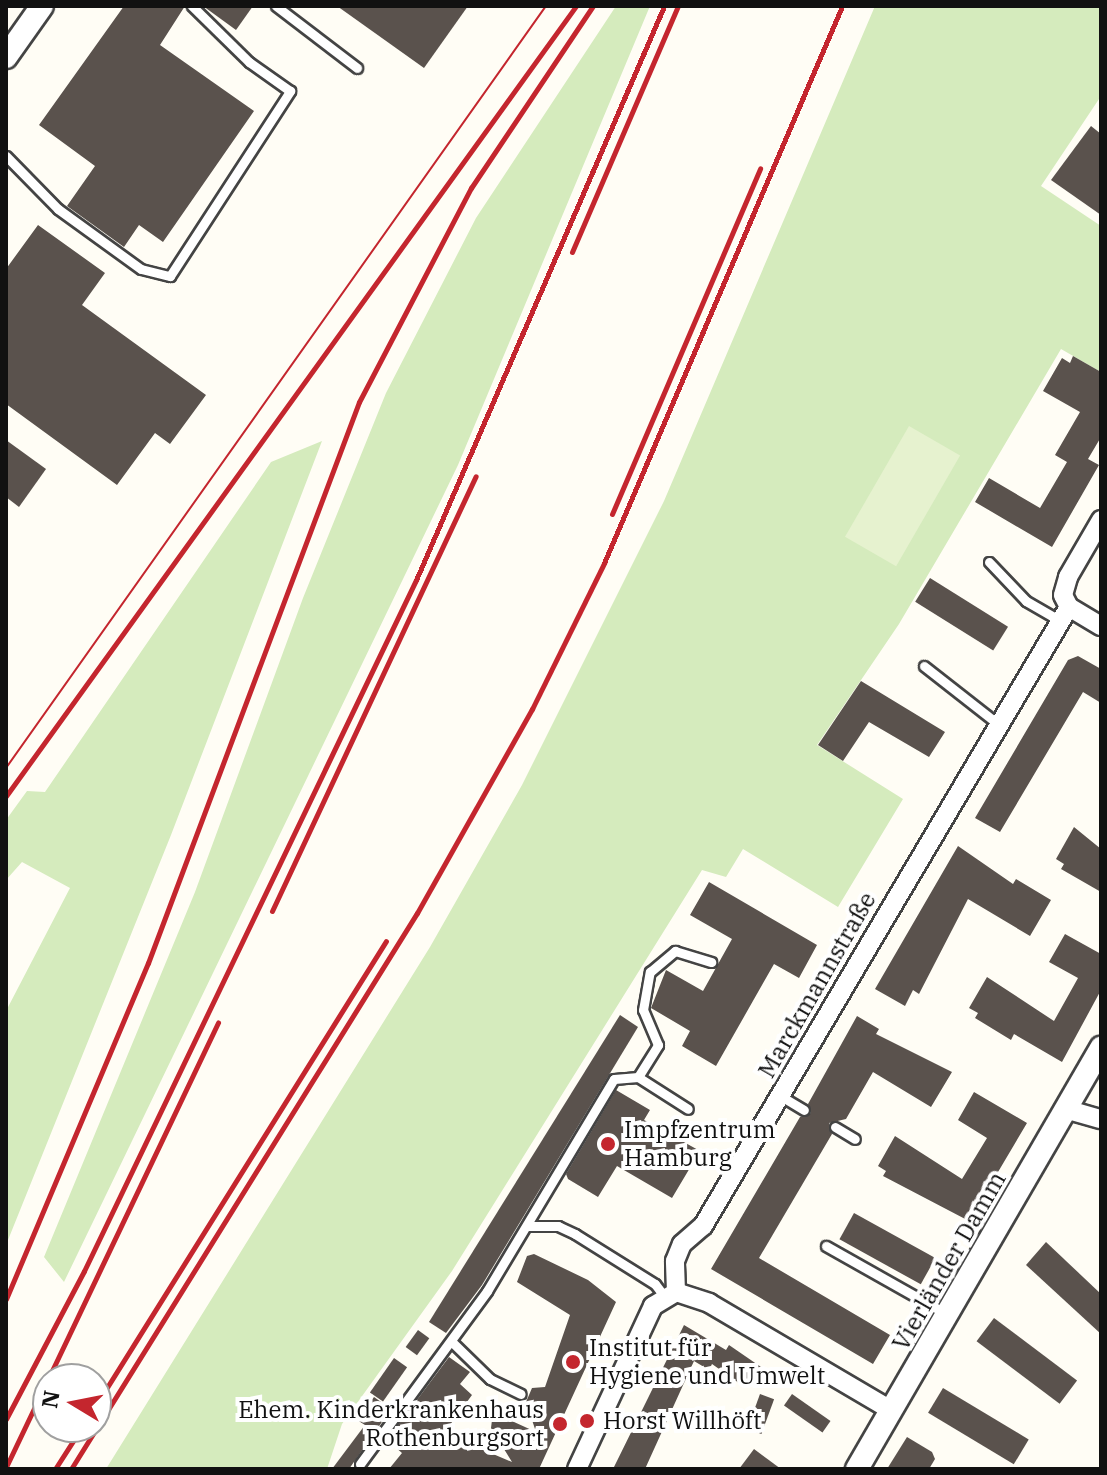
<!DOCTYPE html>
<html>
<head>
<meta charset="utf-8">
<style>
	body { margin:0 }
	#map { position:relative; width:1107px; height:1475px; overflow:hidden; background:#fffdf5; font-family:"IBM Plex Serif",serif }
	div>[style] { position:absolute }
	.green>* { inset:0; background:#d5ebbd }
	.pitch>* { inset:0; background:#e6f2cf; transform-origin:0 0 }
	.building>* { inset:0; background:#5a524d; transform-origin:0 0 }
	.roads { filter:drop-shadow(2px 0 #444) drop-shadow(-2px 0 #444) drop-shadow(0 2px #444) drop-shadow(0 -2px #444) }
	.service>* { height:9px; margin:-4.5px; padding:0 4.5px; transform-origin:4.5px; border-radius:4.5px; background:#fff }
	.minor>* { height:18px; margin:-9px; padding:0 9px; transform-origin:9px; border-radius:9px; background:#fff }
	.tertiary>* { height:22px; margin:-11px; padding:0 11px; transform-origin:11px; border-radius:11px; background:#fff }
	.tram>* { height:2px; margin:-1px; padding:0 1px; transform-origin:1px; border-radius:1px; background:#c4262e }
	.rail>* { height:5px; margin:-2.5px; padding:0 2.5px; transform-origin:2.5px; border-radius:2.5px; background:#c4262e }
	.dots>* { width:22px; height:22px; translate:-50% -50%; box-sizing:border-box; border:4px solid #fff; border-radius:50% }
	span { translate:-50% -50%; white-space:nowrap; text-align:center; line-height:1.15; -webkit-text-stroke:8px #fff; paint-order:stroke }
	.street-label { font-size:24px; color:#111 }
	.poi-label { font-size:24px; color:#111 }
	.left { translate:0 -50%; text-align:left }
	.right { translate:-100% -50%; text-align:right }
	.frame { position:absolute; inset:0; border:8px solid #111; pointer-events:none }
	.north { position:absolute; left:32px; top:1363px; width:80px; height:80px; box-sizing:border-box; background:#fff; border:2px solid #a0a0a0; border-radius:50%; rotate:280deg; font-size:22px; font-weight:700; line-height:32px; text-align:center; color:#111 }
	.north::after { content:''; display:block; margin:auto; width:28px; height:36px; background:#c4262e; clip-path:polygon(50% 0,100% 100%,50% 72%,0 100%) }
</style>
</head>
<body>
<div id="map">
	<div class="green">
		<i style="clip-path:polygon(616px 6px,650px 6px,458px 465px,64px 1282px,44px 1257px,195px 892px,303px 598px,386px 393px,476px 218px)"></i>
		<i style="clip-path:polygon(875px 6px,1101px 6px,1101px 96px,1041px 186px,1101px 226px,1101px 372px,1061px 349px,899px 624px,817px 745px,903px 799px,838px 907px,743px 849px,726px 877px,702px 870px,452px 1271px,342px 1424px,327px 1469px,106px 1469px,430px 947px,522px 785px,664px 501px)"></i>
		<i style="clip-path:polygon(322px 441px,171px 835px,6px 1245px,6px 1011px,70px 888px,22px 862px,6px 880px,6px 820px,27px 791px,45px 792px,271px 462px)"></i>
	</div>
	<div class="pitch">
		<i style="left:909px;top:426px;width:59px;height:128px;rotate:30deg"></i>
	</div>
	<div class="building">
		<i style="clip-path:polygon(124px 6px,185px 6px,160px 45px,254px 111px,163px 242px,139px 225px,124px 247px,67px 206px,95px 166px,39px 125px)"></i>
		<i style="clip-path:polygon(203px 6px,253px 6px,236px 30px)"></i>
		<i style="clip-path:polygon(337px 6px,468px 6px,424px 68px)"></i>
		<i style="clip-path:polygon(1091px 126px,1101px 134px,1101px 215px,1051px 180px)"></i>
		<i style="clip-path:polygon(38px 225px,105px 273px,82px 305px,206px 395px,170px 444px,155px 433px,117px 485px,6px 404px,6px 269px)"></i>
		<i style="clip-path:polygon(1073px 356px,1101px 372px,1101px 437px,1088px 459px,1099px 465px,1052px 547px,975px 502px,989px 478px,1040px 508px,1067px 462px,1055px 455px,1080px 412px,1043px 391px,1062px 358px,1070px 363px)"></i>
		<i style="clip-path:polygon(6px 440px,46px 469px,19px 507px,6px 497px)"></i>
		<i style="left:930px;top:578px;width:92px;height:28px;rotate:32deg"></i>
		<i style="clip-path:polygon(1078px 656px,1101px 669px,1101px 703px,1083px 692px,1000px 832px,975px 818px,1068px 660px)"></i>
		<i style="clip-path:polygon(861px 681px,945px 732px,929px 757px,869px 722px,843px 761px,818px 745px)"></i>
		<i style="clip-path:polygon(1074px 827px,1101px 849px,1101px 892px,1061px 869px,1064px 864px,1056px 859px)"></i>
		<i style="clip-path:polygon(958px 846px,1013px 884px,1016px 879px,1051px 900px,1030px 936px,968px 899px,919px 994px,913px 990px,905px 1006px,875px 989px)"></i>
		<i style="clip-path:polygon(709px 882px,817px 945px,799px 978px,774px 964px,716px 1066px,682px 1046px,690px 1031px,651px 1008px,666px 970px,703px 991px,732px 939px,690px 915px)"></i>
		<i style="clip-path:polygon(1065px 934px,1101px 954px,1101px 990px,1062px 1062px,1014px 1034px,1011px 1040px,975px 1018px,978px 1013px,969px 1008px,987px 977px,1054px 1021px,1078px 978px,1049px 962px)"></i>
		<i style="clip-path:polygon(620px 1015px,638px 1027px,482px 1285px,446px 1333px,429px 1322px)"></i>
		<i style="clip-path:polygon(857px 1016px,879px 1029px,876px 1034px,952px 1072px,931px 1107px,873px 1072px,846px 1119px,829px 1123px,832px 1134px,759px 1258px,890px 1335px,873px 1364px,711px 1269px,800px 1117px,811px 1113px,808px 1104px)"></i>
		<i style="clip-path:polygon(616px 1090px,650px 1110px,644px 1120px,700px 1151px,672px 1198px,617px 1166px,598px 1197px,568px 1179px,566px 1174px)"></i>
		<i style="clip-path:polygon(974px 1092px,1027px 1123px,969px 1221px,883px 1176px,886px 1171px,878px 1166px,895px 1136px,962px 1179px,987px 1138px,958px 1120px)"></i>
		<i style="left:854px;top:1213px;width:93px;height:30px;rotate:29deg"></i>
		<i style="clip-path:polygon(1046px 1242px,1101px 1294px,1101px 1334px,1026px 1265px)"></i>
		<i style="clip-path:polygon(534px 1254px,588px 1280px,616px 1302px,539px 1469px,389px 1469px,402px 1453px,387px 1440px,449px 1357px,470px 1372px,460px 1384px,472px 1395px,444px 1433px,512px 1462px,491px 1428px,492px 1420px,501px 1416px,536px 1432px,526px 1402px,532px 1388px,545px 1387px,570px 1315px,517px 1282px,527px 1256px)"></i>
		<i style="left:994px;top:1318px;width:104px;height:29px;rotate:37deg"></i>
		<i style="clip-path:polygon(684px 1325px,726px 1350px,729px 1345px,761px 1367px,746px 1388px,712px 1364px,709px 1370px,694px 1361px,645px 1469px,613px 1469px)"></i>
		<i style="left:418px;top:1330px;width:14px;height:21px;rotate:36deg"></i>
		<i style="left:394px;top:1358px;width:16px;height:42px;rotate:35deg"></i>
		<i style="left:943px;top:1388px;width:100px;height:29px;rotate:31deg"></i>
		<i style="left:760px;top:1394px;width:15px;height:37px;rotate:20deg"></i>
		<i style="left:792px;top:1394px;width:47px;height:14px;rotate:35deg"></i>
		<i style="clip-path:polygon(374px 1397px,391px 1409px,349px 1469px,332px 1469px,365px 1425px,357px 1420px)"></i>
		<i style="clip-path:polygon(907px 1437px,932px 1452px,935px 1459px,929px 1469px,887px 1469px)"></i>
		<i style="clip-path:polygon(754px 1449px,781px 1469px,739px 1469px)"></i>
	</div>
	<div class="roads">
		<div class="service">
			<i style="left:276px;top:6px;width:102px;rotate:37.4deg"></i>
			<i style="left:6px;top:156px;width:74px;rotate:45.5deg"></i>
			<i style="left:58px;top:209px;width:102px;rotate:35.9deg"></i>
			<i style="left:141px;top:269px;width:30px;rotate:14deg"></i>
			<i style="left:170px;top:276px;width:221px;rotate:-57deg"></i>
			<i style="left:290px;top:91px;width:50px;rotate:-144.7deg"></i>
			<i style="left:249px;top:62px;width:80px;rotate:-135.5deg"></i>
			<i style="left:989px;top:562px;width:54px;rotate:46.5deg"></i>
			<i style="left:1026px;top:601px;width:38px;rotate:30deg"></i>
			<i style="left:924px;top:666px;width:94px;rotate:38.1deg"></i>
			<i style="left:638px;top:1077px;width:38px;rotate:-58deg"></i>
			<i style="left:658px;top:1045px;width:38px;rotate:-113deg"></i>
			<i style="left:643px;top:1010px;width:39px;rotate:-80deg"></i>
			<i style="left:650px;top:972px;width:33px;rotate:-40deg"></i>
			<i style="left:675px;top:951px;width:38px;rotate:17deg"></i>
			<i style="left:779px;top:1095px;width:29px;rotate:31deg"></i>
			<i style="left:835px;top:1127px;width:23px;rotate:31deg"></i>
			<i style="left:528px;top:1226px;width:30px"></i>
			<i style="left:558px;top:1226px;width:19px;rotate:25deg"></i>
			<i style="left:575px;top:1234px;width:94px;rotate:32deg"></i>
			<i style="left:655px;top:1284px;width:15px;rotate:53deg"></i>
			<i style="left:826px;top:1246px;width:137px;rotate:29.4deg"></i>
			<i style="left:452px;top:1342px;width:53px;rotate:44.2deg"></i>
			<i style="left:490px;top:1379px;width:34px;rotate:26deg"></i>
			<i style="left:360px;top:1464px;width:215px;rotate:-53.7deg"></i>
			<i style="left:487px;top:1291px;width:247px;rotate:-59.1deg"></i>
			<i style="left:614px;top:1079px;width:24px;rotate:-5deg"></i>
			<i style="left:638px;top:1077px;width:59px;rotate:32.6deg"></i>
		</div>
		<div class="minor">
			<i style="left:1069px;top:607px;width:13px;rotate:-117deg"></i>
			<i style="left:1063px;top:595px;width:19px;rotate:-74deg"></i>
			<i style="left:1068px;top:577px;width:66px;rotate:-59.9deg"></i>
			<i style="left:1069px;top:607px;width:37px;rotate:31deg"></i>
			<i style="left:1065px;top:1109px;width:37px;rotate:16deg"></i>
			<i style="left:676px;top:1292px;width:31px;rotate:-92deg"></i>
			<i style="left:675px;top:1261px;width:18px;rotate:-68deg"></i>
			<i style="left:682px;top:1244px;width:28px;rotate:-41deg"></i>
			<i style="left:703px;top:1226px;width:719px;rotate:-59.41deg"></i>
			<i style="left:577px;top:1469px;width:180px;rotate:-65deg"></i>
			<i style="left:653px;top:1306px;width:27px;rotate:-31deg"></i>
			<i style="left:676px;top:1292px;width:35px;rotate:18deg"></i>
			<i style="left:709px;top:1303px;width:211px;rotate:30.5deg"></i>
		</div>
		<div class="tertiary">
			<i style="left:6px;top:57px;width:62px;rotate:-54.8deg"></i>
			<i style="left:857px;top:1469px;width:487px;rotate:-59.9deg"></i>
		</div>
	</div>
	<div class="tram">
		<i style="left:6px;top:768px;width:934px;rotate:-54.68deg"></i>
	</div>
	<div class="rail">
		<i style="left:572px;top:252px;width:268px;rotate:-66.7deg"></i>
		<i style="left:612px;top:514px;width:376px;rotate:-66.8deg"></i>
		<i style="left:6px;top:796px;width:974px;rotate:-54.19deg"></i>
		<i style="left:272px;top:911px;width:480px;rotate:-64.9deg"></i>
		<i style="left:6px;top:1299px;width:365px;rotate:-67.1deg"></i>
		<i style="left:148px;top:963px;width:599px;rotate:-69.39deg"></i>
		<i style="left:359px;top:402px;width:242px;rotate:-62.4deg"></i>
		<i style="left:471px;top:188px;width:219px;rotate:-56.2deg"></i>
		<i style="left:48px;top:1379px;width:395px;rotate:-64.5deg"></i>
		<i style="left:96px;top:1405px;width:547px;rotate:-57.99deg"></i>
		<i style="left:6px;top:1419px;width:167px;rotate:-62.2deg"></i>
		<i style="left:84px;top:1271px;width:767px;rotate:-64.34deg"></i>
		<i style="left:416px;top:580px;width:625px;rotate:-66.63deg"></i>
		<i style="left:6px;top:1467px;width:98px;rotate:-64.5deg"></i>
		<i style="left:55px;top:1469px;width:50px;rotate:-57.3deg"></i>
		<i style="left:71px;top:1469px;width:655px;rotate:-58.11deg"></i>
		<i style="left:417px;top:913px;width:234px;rotate:-60.6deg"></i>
		<i style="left:532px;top:709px;width:163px;rotate:-63.7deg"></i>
		<i style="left:604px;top:563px;width:606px;rotate:-66.86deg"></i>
	</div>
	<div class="dots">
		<i style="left:608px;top:1144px;background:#c4262e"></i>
		<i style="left:573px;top:1362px;background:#c4262e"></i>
		<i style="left:587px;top:1421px;background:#c4262e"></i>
		<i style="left:560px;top:1424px;background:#c4262e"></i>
	</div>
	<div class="street-label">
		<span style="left:817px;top:985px;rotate:-60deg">Marckmannstraße</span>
		<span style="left:949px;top:1261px;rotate:-60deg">Vierländer Damm</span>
	</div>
	<div class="poi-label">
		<span class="left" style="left:624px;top:1144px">Impfzentrum<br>Hamburg</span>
		<span class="left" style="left:589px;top:1362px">Institut für<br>Hygiene und Umwelt</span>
		<span class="right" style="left:544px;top:1424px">Ehem. Kinderkrankenhaus<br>Rothenburgsort</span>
		<span class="left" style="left:603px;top:1421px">Horst Willhöft</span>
	</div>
	<div class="frame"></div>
	<div class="north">N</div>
</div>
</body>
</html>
